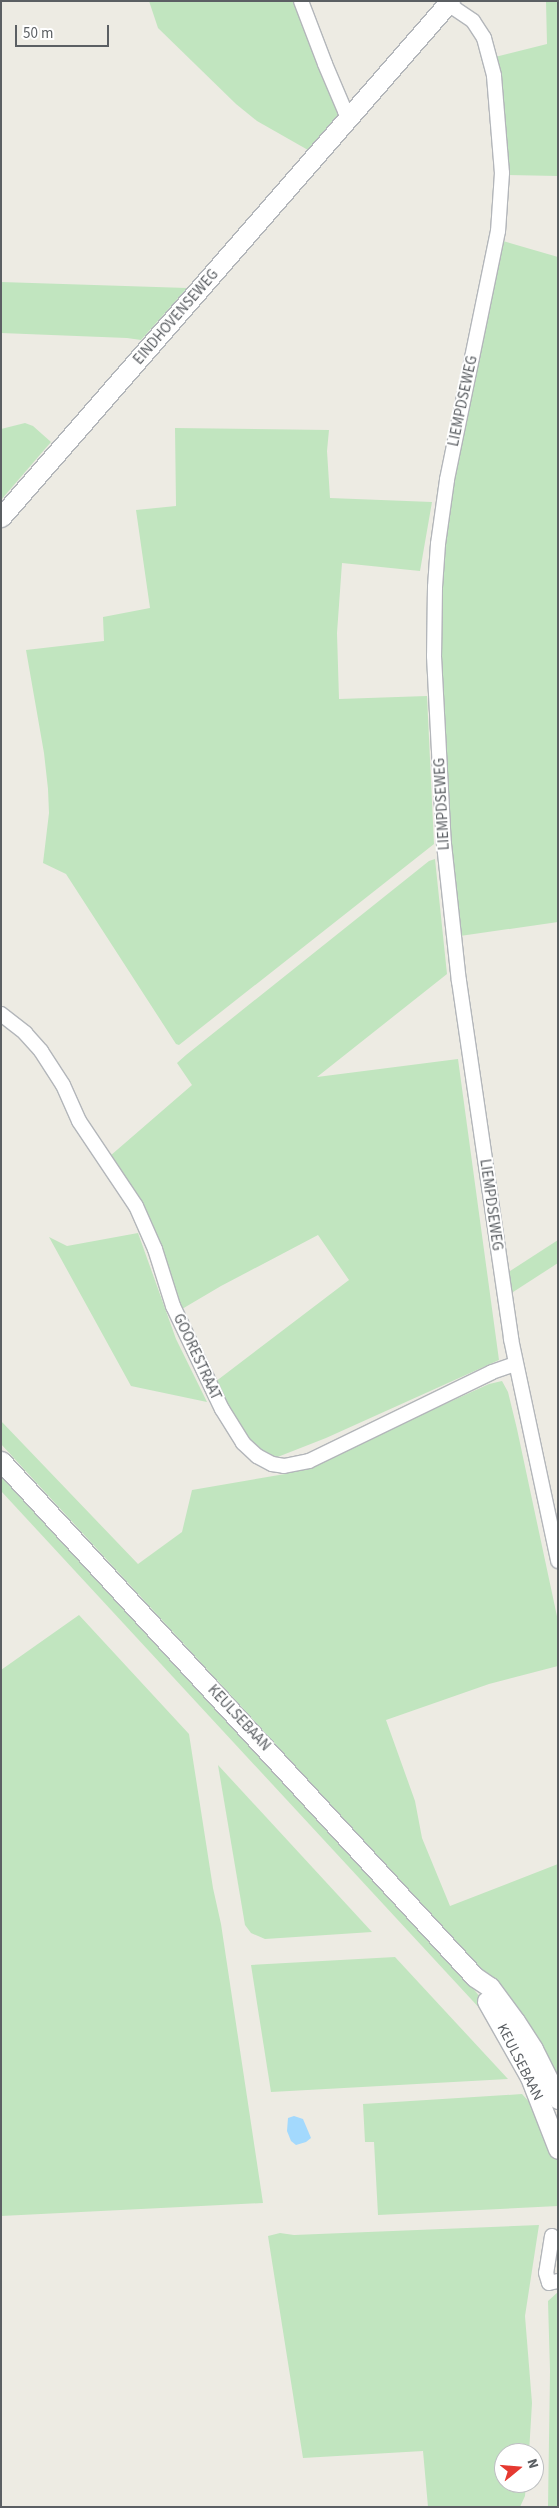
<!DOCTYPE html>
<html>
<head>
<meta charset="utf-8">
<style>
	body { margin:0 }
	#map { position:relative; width:559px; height:2508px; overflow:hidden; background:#edebe3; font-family:"Source Sans 3",sans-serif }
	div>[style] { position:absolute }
	.green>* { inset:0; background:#c1e5bf }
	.water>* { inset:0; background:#a3d9fd }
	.roads { filter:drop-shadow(1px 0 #b3b6ba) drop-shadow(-1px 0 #b3b6ba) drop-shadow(0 1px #b3b6ba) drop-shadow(0 -1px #b3b6ba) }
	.minor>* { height:14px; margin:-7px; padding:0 7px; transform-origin:7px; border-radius:7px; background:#fff }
	.secondary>* { height:19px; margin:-9.5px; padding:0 9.5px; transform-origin:9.5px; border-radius:9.5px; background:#fff }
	span { translate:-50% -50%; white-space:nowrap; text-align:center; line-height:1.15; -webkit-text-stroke:4px #fff; paint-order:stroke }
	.street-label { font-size:15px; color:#5b5f63 }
	.frame { position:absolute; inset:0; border:2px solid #5b5f63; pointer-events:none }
	.north { position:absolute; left:494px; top:2443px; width:50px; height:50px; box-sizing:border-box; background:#fff; border:1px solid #bdbfc1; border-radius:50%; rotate:73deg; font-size:14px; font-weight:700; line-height:20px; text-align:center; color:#5b5f63 }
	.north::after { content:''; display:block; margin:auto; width:18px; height:22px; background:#e53931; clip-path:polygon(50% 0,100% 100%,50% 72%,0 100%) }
	.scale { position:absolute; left:15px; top:25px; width:94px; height:22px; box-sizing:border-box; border:2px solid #5b5f63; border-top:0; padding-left:6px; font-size:15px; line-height:18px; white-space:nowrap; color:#5b5f63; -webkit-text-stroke:4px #fff; paint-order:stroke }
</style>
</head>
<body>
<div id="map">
	<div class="green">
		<i style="clip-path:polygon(149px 1px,296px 1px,340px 114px,308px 150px,257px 121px,236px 104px,158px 28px)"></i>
		<i style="clip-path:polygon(546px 1px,558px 1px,558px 176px,507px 175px,503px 98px,495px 57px,547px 44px)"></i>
		<i style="clip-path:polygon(503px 241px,558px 257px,558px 922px,460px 936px,447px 808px,441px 631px,443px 563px,454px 479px)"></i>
		<i style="clip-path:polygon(1px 282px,187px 288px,141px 340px,127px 338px,1px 333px)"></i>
		<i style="clip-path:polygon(25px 423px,33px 426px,51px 442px,1px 500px,1px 429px)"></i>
		<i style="clip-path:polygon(175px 428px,329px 430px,327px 451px,330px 498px,432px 502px,420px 571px,342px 563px,337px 633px,339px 699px,427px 696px,434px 844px,179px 1045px,176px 1044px,66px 874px,43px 863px,49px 813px,48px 789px,44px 753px,26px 650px,104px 641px,103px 617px,150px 608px,136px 510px,176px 506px)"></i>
		<i style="clip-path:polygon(435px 859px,447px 974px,317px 1077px,458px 1059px,499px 1360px,326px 1438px,275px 1458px,257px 1451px,234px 1419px,215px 1382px,349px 1280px,318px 1235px,221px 1286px,182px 1309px,155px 1232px,145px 1211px,110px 1156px,192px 1085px,177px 1063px,186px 1055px,429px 861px)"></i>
		<i style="clip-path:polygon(138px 1233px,176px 1339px,207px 1402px,131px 1386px,49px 1237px,67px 1246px)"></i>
		<i style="clip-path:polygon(558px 1240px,558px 1263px,510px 1294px,507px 1273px)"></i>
		<i style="clip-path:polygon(502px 1381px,508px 1392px,517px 1429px,558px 1621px,558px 1666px,489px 1684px,386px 1720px,415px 1801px,422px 1838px,450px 1906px,558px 1864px,558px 2086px,483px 1971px,1px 1444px,1px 1421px,138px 1564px,182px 1532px,192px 1490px,285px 1474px,306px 1467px,489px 1384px)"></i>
		<i style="clip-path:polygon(1px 1471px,468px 1982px,480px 1997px,483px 2012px,1px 1491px)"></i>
		<i style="clip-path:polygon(79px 1615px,189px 1734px,213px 1888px,221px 1924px,263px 2203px,1px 2216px,1px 1670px)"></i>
		<i style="clip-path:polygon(218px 1765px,372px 1932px,265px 1939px,251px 1933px,245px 1925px)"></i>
		<i style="clip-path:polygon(395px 1957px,508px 2079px,271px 2092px,251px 1965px)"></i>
		<i style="clip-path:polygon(522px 2094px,543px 2117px,557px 2159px,558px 2206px,378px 2215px,374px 2142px,365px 2142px,363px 2104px)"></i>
		<i style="clip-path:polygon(539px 2225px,525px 2316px,532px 2403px,529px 2453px,504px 2453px,504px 2483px,526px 2483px,525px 2496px,520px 2507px,428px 2507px,423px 2451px,303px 2458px,268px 2236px,280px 2233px,294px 2235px)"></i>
		<i style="clip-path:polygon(558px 2292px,558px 2507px,548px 2507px,550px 2371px,548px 2301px)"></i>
	</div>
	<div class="water">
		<i style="clip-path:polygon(294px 2116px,303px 2119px,311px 2138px,306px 2142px,296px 2145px,291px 2141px,287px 2131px,288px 2118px)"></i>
	</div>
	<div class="roads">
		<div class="minor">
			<i style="left:301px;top:1px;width:67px;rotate:69.1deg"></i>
			<i style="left:325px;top:64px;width:51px;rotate:66.9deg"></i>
			<i style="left:345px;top:111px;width:7px;rotate:45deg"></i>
			<i style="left:448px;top:4px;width:30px;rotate:34deg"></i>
			<i style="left:473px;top:21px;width:20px;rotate:57deg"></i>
			<i style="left:484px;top:38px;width:39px;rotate:75deg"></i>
			<i style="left:494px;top:76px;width:97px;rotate:85.3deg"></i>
			<i style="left:502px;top:173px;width:58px;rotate:93.9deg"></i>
			<i style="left:498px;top:231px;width:254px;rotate:101.6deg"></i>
			<i style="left:447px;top:480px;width:65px;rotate:98deg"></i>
			<i style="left:438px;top:544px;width:43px;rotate:94deg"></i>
			<i style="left:435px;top:587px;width:69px;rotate:90.8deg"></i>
			<i style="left:434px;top:656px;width:188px;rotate:87deg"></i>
			<i style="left:444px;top:844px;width:138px;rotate:83.8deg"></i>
			<i style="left:459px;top:981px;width:362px;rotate:81.7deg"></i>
			<i style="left:511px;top:1339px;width:227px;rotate:78deg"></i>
			<i style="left:1px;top:1014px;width:31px;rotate:38deg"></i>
			<i style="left:25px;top:1033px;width:24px;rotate:48deg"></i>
			<i style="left:41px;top:1051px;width:40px;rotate:57.1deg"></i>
			<i style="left:63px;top:1085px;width:39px;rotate:66deg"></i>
			<i style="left:79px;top:1121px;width:102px;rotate:56.2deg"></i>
			<i style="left:136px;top:1206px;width:47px;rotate:66.2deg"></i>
			<i style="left:155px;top:1249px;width:60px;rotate:72.5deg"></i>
			<i style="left:173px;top:1306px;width:114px;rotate:64.6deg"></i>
			<i style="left:222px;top:1409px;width:40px;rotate:58deg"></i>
			<i style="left:243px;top:1443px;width:19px;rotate:43deg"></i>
			<i style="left:257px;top:1456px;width:17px;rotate:28deg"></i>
			<i style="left:272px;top:1464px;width:12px;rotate:9deg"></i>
			<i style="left:284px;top:1466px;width:25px;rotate:-11deg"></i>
			<i style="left:309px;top:1461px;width:203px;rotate:-25.9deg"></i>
			<i style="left:492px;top:1372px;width:24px;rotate:-19deg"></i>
			<i style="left:552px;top:2236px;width:37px;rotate:99deg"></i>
			<i style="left:546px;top:2273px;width:10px;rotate:73deg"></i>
			<i style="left:549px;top:2283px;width:9px;rotate:-13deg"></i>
		</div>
		<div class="secondary">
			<i style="left:1px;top:517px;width:684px;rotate:-48.97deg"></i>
			<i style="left:1px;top:1461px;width:701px;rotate:47.43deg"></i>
			<i style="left:475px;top:1977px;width:18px;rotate:34deg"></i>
			<i style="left:490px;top:1987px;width:42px;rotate:53.7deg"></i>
			<i style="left:515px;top:2021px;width:33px;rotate:57deg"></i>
			<i style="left:533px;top:2049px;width:56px;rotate:63.4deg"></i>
			<i style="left:487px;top:2001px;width:87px;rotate:60.5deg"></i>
			<i style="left:530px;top:2077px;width:77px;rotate:68.7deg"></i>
		</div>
	</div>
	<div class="street-label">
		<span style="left:176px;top:317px;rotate:-49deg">EINDHOVENSEWEG</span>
		<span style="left:463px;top:401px;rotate:-78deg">LIEMPDSEWEG</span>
		<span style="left:442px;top:804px;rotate:-93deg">LIEMPDSEWEG</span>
		<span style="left:491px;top:1205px;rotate:82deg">LIEMPDSEWEG</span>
		<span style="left:197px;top:1357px;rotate:65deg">GOORESTRAAT</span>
		<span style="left:239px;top:1718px;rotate:47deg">KEULSEBAAN</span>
		<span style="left:520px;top:2062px;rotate:63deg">KEULSEBAAN</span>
	</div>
	<div class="frame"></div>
	<div class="north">N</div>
	<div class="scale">50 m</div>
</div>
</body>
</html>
